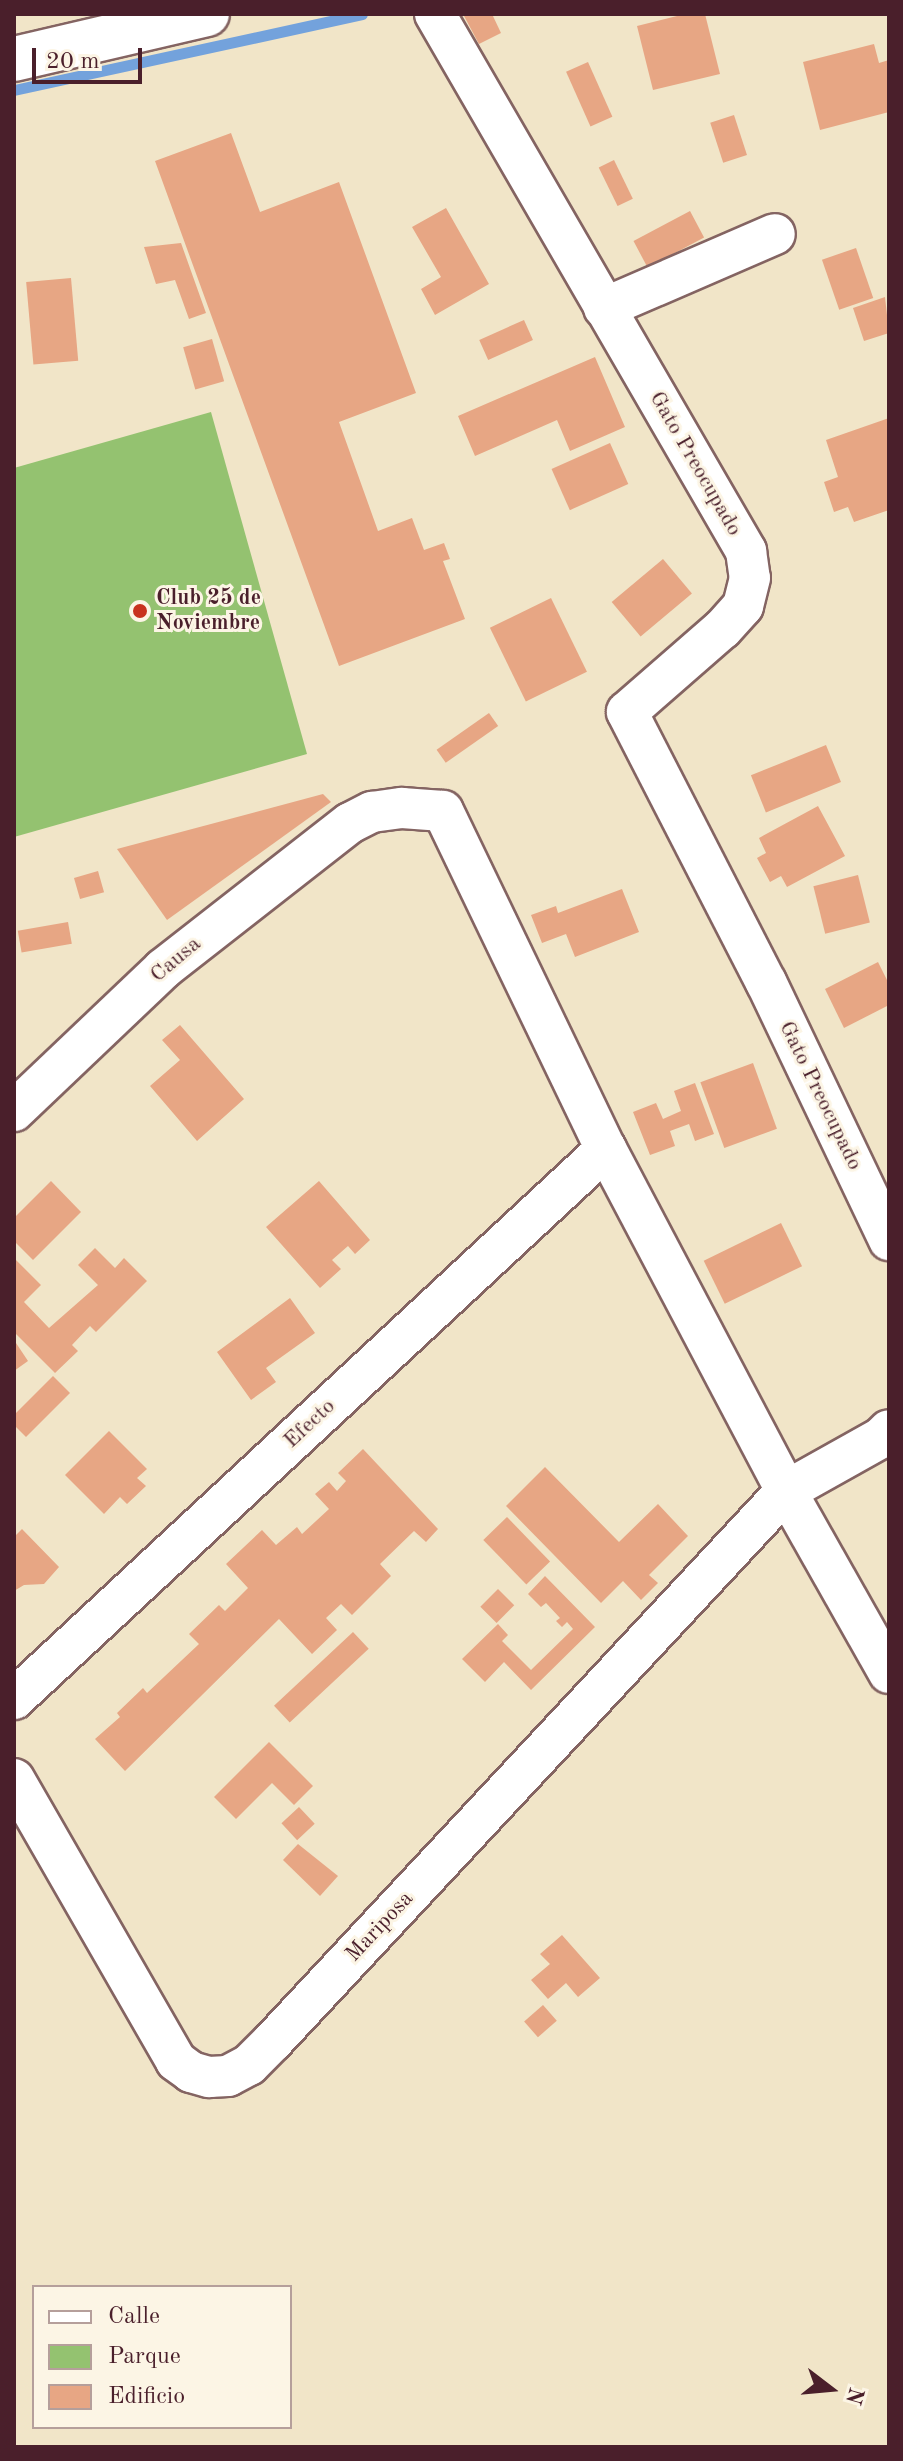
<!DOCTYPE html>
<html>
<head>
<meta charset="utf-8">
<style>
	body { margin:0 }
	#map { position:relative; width:903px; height:2461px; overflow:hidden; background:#f1e5c8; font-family:"Old Standard TT",serif }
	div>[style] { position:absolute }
	.green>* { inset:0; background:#94c270 }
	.stream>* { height:11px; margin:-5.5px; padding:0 5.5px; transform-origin:5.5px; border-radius:5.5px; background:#73a2dc }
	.building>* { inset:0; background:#e7a684; transform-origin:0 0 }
	.roads { filter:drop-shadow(2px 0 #846462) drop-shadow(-2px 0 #846462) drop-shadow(0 2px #846462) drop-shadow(0 -2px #846462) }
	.minor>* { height:40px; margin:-20px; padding:0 20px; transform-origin:20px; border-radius:20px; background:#fff }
	.major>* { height:44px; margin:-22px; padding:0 22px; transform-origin:22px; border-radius:22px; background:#fff }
	.dots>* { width:22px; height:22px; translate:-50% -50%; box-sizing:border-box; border:4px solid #fcf5e5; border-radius:50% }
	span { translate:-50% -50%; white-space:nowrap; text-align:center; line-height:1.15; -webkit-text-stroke:6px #fcf5e5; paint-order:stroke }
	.street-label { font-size:22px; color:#4a1f2b }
	.poi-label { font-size:22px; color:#4a1f2b; font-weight:700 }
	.left { translate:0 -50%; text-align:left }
	.frame { position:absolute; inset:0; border:16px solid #4a1f2b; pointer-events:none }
	.legend { position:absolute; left:32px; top:2285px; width:260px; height:144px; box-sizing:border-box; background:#fcf5e5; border:2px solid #b59f9b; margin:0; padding:10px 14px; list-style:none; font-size:24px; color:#4a1f2b }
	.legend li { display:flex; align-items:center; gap:16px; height:40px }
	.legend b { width:40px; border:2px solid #b59f9b }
	.north { position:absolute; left:791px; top:2349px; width:80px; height:80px; -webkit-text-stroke:6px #fcf5e5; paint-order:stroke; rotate:106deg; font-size:22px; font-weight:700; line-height:32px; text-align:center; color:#4a1f2b }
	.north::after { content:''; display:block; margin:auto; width:28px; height:36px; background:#4a1f2b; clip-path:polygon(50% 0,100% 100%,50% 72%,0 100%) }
	.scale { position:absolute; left:32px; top:48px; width:110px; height:36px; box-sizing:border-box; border:4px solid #4a1f2b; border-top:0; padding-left:10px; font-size:24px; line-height:28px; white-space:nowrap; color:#4a1f2b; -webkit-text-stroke:6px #fcf5e5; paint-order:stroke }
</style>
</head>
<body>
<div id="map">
	<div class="green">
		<i style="clip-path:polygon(211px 412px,307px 754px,14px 837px,14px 468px)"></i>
	</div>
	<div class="stream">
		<i style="left:14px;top:90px;width:356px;rotate:-12.3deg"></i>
	</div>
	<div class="building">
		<i style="clip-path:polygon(463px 14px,492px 14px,501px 33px,479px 44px)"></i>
		<i style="clip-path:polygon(685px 14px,705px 14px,720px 74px,653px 90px,637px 26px)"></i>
		<i style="clip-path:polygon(874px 44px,879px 63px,889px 60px,889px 112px,820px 130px,803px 62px)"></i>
		<i style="left:588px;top:62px;width:60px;height:24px;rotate:66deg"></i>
		<i style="left:734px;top:115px;width:42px;height:25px;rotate:72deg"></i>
		<i style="clip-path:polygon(231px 133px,260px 212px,339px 182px,416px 393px,339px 422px,378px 531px,412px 518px,424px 550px,444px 543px,450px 559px,443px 561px,465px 619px,339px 666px,155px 161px)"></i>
		<i style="left:614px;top:160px;width:43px;height:17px;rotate:64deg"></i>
		<i style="clip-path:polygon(446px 208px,489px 284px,435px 315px,421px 289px,441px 277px,412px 227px)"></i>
		<i style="left:690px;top:211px;width:30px;height:64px;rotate:62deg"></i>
		<i style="clip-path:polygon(181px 243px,206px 313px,189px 319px,175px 280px,156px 284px,144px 247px)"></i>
		<i style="left:856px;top:248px;width:53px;height:36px;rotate:71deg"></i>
		<i style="left:71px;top:278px;width:83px;height:45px;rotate:85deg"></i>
		<i style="clip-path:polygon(885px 297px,889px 333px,864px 341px,853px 308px)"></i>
		<i style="left:524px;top:320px;width:22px;height:49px;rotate:66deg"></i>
		<i style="left:212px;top:339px;width:44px;height:30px;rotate:74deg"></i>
		<i style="clip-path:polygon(595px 357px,625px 427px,570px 451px,557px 420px,475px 456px,458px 416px)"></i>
		<i style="clip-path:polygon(889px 418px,889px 510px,854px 522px,848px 507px,834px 512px,824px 482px,838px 477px,826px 440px)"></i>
		<i style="left:610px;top:443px;width:45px;height:64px;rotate:66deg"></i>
		<i style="left:663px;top:559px;width:45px;height:67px;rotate:50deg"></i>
		<i style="left:551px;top:598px;width:82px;height:68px;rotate:64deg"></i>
		<i style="left:489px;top:713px;width:16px;height:64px;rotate:55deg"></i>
		<i style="left:826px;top:745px;width:40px;height:81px;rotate:68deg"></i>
		<i style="clip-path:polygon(323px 794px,331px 802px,167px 920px,117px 849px)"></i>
		<i style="clip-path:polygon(818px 806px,845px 856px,787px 887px,781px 876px,770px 882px,757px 858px,766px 853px,759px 838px)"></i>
		<i style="left:98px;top:871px;width:22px;height:25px;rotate:74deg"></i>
		<i style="left:858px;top:875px;width:49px;height:46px;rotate:76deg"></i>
		<i style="clip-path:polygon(622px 889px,639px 932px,575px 957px,566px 934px,542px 943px,531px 915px,556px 906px,558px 913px)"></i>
		<i style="left:68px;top:922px;width:22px;height:51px;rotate:80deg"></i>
		<i style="clip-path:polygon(878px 962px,889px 984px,889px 1005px,844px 1028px,825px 989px)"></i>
		<i style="clip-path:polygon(180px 1025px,244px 1099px,197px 1141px,150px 1086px,180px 1060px,162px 1040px)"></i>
		<i style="left:753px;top:1063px;width:70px;height:56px;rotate:70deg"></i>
		<i style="clip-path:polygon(695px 1083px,714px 1134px,695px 1141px,689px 1124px,670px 1131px,675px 1146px,650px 1155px,633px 1112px,656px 1103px,663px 1119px,681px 1111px,674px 1091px)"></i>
		<i style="clip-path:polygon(51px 1181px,81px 1212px,33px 1260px,14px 1241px,14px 1218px)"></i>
		<i style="clip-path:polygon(319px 1181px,370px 1240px,355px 1254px,348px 1246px,332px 1260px,341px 1269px,320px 1288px,266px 1227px)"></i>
		<i style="left:781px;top:1223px;width:48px;height:86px;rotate:64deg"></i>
		<i style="clip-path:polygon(95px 1248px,115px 1268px,124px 1258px,147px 1281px,96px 1332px,90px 1326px,72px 1345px,78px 1351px,55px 1373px,14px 1332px,14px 1258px,41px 1285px,24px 1302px,49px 1328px,98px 1285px,78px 1265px)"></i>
		<i style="clip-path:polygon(290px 1298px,315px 1333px,266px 1368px,276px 1382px,251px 1400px,217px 1352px)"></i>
		<i style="clip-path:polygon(14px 1340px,28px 1361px,14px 1371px)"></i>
		<i style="clip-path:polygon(53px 1376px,70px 1393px,26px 1437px,14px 1425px,14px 1415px)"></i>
		<i style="clip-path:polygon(109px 1431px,147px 1469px,137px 1478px,146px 1486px,127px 1504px,120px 1497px,104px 1514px,65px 1475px)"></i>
		<i style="clip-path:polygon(363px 1449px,438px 1529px,426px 1542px,414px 1531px,380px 1564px,391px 1576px,352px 1615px,341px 1604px,326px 1618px,337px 1630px,312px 1654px,279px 1619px,125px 1771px,95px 1739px,120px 1717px,117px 1713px,143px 1688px,147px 1693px,199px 1644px,189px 1634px,219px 1605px,225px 1611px,248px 1588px,226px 1564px,262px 1530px,276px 1545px,297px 1527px,302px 1534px,329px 1509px,315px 1494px,329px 1482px,337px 1491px,346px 1481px,338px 1473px)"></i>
		<i style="clip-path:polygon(545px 1467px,619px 1542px,658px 1504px,688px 1536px,649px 1575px,658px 1583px,641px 1600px,623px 1581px,601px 1603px,506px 1506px)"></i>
		<i style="left:507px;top:1517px;width:62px;height:33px;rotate:46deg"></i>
		<i style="clip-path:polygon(22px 1529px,59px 1567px,44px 1584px,24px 1585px,14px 1591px,14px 1537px)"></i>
		<i style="clip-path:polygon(545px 1576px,595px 1627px,531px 1690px,504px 1662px,485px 1682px,462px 1659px,498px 1624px,508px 1635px,502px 1641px,531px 1670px,573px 1629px,567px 1622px,562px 1627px,556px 1621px,560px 1618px,546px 1603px,541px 1607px,528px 1594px)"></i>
		<i style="left:498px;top:1589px;width:23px;height:25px;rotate:45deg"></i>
		<i style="left:353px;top:1632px;width:23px;height:108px;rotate:47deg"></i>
		<i style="clip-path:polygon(269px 1742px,313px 1786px,294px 1805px,272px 1783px,236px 1819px,214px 1797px)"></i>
		<i style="left:299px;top:1807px;width:23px;height:24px;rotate:47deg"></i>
		<i style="clip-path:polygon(298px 1844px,338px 1876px,320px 1896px,283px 1860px)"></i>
		<i style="clip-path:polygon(562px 1935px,600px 1978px,578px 1997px,566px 1983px,548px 1999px,531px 1980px,550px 1964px,540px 1954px)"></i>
		<i style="left:543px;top:2005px;width:21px;height:25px;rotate:49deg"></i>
	</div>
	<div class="roads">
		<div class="minor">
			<i style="left:435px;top:14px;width:621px;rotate:59.92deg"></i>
			<i style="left:746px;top:551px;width:27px;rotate:82deg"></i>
			<i style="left:750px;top:578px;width:29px;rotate:104deg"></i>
			<i style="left:743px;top:606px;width:31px;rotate:132deg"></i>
			<i style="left:722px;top:629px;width:126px;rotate:138.9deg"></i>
			<i style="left:627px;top:712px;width:304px;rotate:62.8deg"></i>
			<i style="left:766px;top:982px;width:286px;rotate:64.5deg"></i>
			<i style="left:604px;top:308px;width:186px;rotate:-23.4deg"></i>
			<i style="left:14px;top:1111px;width:206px;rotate:-43.6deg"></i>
			<i style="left:163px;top:969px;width:237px;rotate:-38deg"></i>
			<i style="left:350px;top:823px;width:25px;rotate:-27deg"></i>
			<i style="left:372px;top:812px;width:30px;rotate:-8deg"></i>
			<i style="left:402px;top:808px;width:41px;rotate:4.2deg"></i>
			<i style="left:443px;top:811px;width:375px;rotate:64.3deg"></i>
			<i style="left:606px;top:1149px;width:386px;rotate:62.2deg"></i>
			<i style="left:786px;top:1491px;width:209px;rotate:60.5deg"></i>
			<i style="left:14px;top:1699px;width:808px;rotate:-42.89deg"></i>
			<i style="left:14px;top:1779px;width:325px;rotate:60.1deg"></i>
			<i style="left:176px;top:2061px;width:19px;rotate:36deg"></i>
			<i style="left:191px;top:2072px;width:19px;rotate:16deg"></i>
			<i style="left:209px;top:2077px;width:19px;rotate:-3deg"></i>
			<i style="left:228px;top:2076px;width:24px;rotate:-28deg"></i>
			<i style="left:249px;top:2065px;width:34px;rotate:-45deg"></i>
			<i style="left:273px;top:2041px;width:752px;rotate:-46.99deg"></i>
			<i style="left:786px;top:1491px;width:109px;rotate:-29.2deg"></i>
			<i style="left:881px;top:1438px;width:11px;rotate:-45deg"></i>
		</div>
		<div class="major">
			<i style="left:14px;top:59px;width:198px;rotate:-13.1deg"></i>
		</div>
	</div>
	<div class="dots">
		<i style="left:140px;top:611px;background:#c8321e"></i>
	</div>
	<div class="street-label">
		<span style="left:695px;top:464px;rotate:60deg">Gato Preocupado</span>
		<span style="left:176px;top:960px;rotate:-40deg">Causa</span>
		<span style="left:820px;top:1096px;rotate:64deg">Gato Preocupado</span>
		<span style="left:310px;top:1424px;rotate:-43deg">Efecto</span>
		<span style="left:380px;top:1927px;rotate:-47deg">Mariposa</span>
	</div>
	<div class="poi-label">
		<span class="left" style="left:156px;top:611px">Club 25 de<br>Noviembre</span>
	</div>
	<div class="frame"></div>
	<ul class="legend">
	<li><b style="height:10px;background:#fff"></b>Calle</li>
	<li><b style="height:22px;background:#94c270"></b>Parque</li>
	<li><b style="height:22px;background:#e7a684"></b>Edificio</li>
	</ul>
	<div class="north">N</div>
	<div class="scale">20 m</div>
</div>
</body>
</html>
